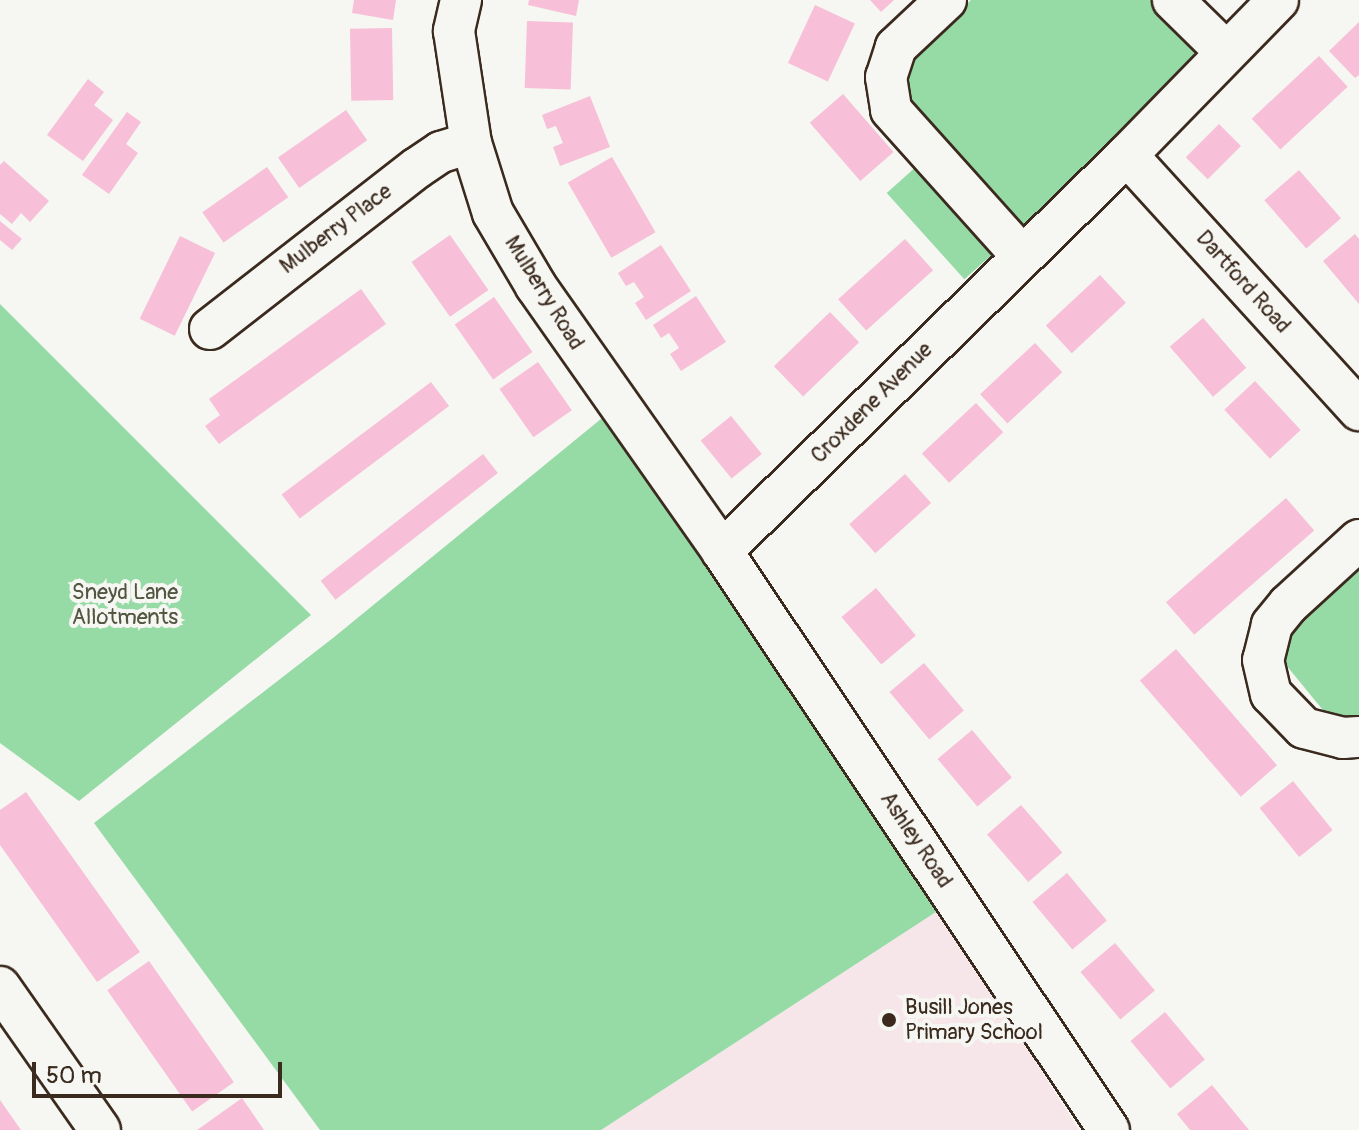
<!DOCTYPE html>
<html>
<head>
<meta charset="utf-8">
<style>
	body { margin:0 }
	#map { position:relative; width:1359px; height:1130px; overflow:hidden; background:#f6f6f2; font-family:Pangolin,sans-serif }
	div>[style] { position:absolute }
	.built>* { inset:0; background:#f6e6ea }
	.green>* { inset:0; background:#96daa6; transform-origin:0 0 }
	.building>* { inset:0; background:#f7c0d8; transform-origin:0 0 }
	.roads { filter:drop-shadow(2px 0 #3b2a1e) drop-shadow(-2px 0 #3b2a1e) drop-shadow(0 2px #3b2a1e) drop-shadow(0 -2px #3b2a1e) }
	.street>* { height:40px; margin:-20px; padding:0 20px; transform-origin:20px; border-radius:20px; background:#f6f6f2 }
	.dots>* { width:22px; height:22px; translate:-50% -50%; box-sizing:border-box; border:4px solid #f6f6f2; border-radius:50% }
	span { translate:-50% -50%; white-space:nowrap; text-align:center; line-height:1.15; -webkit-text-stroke:8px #f6f6f2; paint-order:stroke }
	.street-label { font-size:22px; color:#3b2a1e }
	.park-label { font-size:22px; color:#525640 }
	.poi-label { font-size:22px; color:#3b2a1e }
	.left { translate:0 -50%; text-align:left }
	.scale { position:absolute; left:32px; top:1062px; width:250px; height:36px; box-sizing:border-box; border:4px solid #3b2a1e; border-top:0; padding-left:10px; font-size:24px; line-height:28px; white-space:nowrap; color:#3b2a1e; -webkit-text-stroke:6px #f6f6f2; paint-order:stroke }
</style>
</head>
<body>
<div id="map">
	<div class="built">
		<i style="clip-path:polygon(939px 910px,1079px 1130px,601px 1130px)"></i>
	</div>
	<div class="green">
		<i style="clip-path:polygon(971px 0,1154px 0,1196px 41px,1191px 67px,1029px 224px,1014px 224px,901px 95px,909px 59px)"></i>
		<i style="left:918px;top:165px;width:116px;height:42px;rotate:48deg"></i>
		<i style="clip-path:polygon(0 304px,311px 615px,79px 801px,0 743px)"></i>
		<i style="clip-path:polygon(607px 414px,939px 910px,601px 1130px,320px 1130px,94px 823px,333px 638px)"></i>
		<i style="clip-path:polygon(1359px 564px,1359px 717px,1343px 721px,1327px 715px,1286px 665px,1286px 640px)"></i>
	</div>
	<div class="building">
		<i style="clip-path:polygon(354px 0,396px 0,393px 20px,352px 13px)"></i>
		<i style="clip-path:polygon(529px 0,579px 0,576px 16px,528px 5px)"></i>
		<i style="clip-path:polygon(870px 0,894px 0,881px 12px)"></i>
		<i style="left:815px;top:5px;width:44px;height:64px;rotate:25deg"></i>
		<i style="left:527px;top:21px;width:46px;height:67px;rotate:2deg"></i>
		<i style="clip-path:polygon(1359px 22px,1359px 75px,1355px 78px,1329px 51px)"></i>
		<i style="left:392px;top:28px;width:72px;height:42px;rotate:89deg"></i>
		<i style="left:1319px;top:56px;width:42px;height:92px;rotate:47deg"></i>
		<i style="clip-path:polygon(88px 79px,104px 92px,94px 105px,113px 120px,83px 161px,47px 135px)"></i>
		<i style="left:843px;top:94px;width:77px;height:44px;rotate:49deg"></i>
		<i style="clip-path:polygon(590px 96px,610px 147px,560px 166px,553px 147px,563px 143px,556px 126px,547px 129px,542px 115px)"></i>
		<i style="left:346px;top:110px;width:37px;height:83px;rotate:55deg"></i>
		<i style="clip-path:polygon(127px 112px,141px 122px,126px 144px,138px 153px,109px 194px,82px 175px)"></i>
		<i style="left:1219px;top:124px;width:31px;height:47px;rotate:45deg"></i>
		<i style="left:612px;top:157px;width:87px;height:51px;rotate:60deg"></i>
		<i style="clip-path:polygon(4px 161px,49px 201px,30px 222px,21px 213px,12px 224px,0 214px,0 165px)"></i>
		<i style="left:267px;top:167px;width:37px;height:79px;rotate:55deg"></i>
		<i style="left:1299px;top:170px;width:64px;height:46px;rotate:49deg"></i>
		<i style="clip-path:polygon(0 221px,22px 239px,12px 250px,0 240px)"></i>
		<i style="clip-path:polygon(1355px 234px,1359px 239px,1359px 304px,1323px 261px)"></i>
		<i style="left:450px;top:235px;width:67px;height:47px;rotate:55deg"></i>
		<i style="left:180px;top:236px;width:39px;height:92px;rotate:26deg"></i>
		<i style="left:905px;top:239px;width:42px;height:90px;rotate:48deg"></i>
		<i style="clip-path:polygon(661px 245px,691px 291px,646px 320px,635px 303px,644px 297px,634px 282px,626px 286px,618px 273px)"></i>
		<i style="left:1100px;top:275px;width:38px;height:74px;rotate:47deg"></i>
		<i style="clip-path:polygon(361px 289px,386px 324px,219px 444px,205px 426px,220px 415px,209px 399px)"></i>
		<i style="clip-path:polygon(696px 296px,726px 342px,681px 371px,670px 354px,679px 348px,669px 333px,661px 338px,653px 325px)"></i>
		<i style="left:494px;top:297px;width:67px;height:48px;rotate:55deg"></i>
		<i style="left:830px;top:312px;width:42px;height:78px;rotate:46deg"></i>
		<i style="left:1203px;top:318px;width:66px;height:44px;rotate:49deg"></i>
		<i style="left:1035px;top:343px;width:40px;height:75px;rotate:47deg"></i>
		<i style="left:538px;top:362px;width:59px;height:47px;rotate:55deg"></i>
		<i style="left:1255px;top:381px;width:67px;height:42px;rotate:47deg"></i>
		<i style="left:431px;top:382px;width:30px;height:187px;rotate:53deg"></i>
		<i style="left:976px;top:403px;width:40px;height:74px;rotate:47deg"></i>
		<i style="left:731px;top:416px;width:49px;height:39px;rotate:51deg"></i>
		<i style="left:483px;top:454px;width:24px;height:206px;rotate:52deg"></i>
		<i style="left:905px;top:474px;width:39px;height:75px;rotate:48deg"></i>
		<i style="left:1286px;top:498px;width:43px;height:159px;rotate:49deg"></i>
		<i style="left:876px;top:588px;width:62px;height:45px;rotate:50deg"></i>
		<i style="left:1176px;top:649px;width:154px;height:48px;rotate:49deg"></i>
		<i style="left:924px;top:663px;width:62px;height:45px;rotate:50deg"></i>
		<i style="left:972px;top:730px;width:62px;height:45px;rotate:50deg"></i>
		<i style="left:1293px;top:781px;width:63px;height:43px;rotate:51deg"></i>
		<i style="clip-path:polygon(26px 792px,140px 952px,97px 982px,0 845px,0 810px)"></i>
		<i style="left:1021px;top:805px;width:63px;height:45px;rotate:49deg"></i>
		<i style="left:1067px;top:873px;width:62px;height:45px;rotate:50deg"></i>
		<i style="left:1115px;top:943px;width:62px;height:45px;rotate:50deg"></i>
		<i style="left:149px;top:961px;width:148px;height:51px;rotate:55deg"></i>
		<i style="left:1165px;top:1012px;width:62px;height:45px;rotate:50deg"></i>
		<i style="clip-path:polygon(1212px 1085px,1249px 1130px,1190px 1130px,1177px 1114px)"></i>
		<i style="clip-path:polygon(242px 1098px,264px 1130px,197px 1130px)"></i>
		<i style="clip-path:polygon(0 1100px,21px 1130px,0 1130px)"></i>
	</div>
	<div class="roads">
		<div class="street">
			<i style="left:461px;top:0;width:32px;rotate:103deg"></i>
			<i style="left:454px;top:31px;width:113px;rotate:81.4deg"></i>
			<i style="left:471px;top:143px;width:73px;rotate:72.6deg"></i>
			<i style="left:493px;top:213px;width:85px;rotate:59.5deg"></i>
			<i style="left:536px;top:286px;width:324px;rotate:54.9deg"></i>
			<i style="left:722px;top:551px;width:696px;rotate:56.24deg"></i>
			<i style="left:946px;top:0;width:69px;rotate:136.8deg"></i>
			<i style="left:896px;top:47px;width:32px;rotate:108deg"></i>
			<i style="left:886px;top:77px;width:33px;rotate:81deg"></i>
			<i style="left:891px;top:110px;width:195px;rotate:48.1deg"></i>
			<i style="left:1173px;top:0;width:74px;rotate:44.5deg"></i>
			<i style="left:1127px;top:155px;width:345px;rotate:47.7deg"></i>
			<i style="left:210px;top:329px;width:262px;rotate:-37.9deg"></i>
			<i style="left:417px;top:168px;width:29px;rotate:-34deg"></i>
			<i style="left:441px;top:152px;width:31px;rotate:-17deg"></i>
			<i style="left:1359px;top:540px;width:96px;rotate:137.5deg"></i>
			<i style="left:1288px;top:605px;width:26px;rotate:129deg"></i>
			<i style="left:1272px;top:625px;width:36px;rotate:104deg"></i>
			<i style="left:1263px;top:660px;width:35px;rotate:77deg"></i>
			<i style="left:1271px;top:694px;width:47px;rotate:45.9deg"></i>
			<i style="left:1304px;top:728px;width:40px;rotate:14.4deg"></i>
			<i style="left:1343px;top:738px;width:16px;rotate:-4deg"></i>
			<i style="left:722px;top:551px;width:566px;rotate:-44.36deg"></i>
			<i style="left:1127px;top:155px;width:216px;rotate:-45.7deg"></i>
			<i style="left:0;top:987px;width:174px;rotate:55deg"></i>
		</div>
	</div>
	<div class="dots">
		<i style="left:889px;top:1020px;background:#3b2a1e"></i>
	</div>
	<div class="street-label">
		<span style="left:336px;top:229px;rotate:-37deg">Mulberry Place</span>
		<span style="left:1243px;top:282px;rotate:48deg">Dartford Road</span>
		<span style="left:544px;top:293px;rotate:58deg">Mulberry Road</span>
		<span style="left:872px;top:403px;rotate:-45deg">Croxdene Avenue</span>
		<span style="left:916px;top:840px;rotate:56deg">Ashley Road</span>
	</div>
	<div class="park-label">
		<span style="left:125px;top:605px">Sneyd Lane<br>Allotments</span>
	</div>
	<div class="poi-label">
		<span class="left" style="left:905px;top:1020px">Busill Jones<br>Primary School</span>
	</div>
	<div class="scale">50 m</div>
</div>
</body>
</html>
